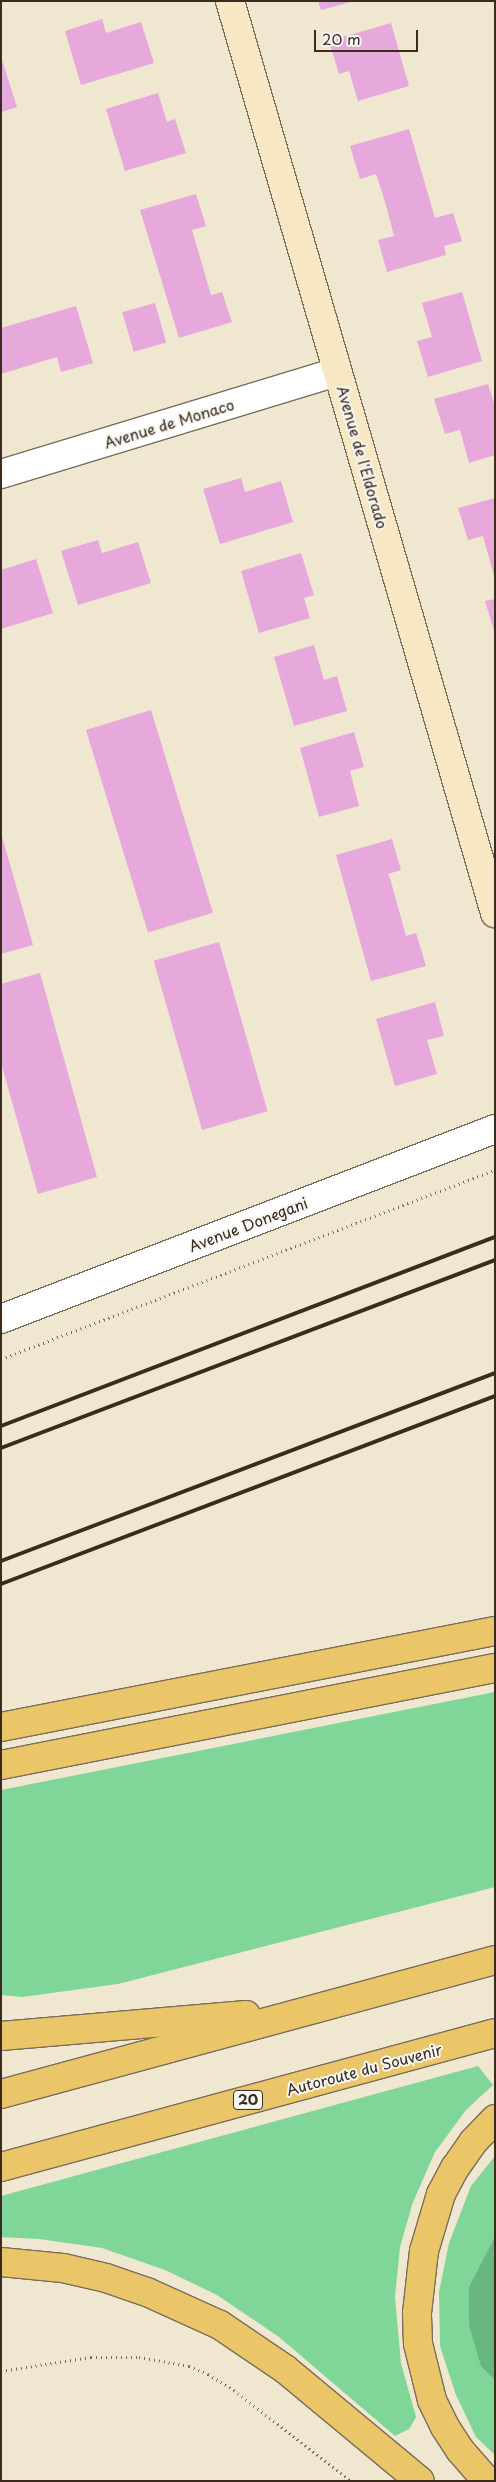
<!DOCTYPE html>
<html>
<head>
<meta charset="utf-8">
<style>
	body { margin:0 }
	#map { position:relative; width:496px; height:2482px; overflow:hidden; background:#f0e7d1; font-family:"Playpen Sans",sans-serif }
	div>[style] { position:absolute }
	.green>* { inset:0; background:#80d598 }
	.forest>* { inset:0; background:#68b680 }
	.building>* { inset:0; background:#e7a8db; transform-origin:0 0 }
	.path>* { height:3px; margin-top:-1.5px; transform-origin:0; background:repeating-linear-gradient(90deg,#7a6c5d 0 1px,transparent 0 5px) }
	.roads { filter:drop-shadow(1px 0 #7a6c5d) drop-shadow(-1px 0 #7a6c5d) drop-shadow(0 1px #7a6c5d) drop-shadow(0 -1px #7a6c5d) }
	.street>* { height:28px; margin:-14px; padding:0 14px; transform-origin:14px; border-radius:14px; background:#fff }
	.secondary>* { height:28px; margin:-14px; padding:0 14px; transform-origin:14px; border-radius:14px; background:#f7e8c3 }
	.highway>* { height:28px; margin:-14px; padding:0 14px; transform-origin:14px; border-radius:14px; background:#ebc669 }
	.rail>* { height:4px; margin:-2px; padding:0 2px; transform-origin:2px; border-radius:2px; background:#3b2a1e }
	span { translate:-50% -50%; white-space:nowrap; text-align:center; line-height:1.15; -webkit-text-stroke:4px #f6f6f2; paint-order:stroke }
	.shield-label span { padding:1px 4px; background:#f6f6f2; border:1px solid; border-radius:4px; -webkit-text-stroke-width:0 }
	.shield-label { font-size:14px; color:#3b2a1e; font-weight:700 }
	.street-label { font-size:15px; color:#3b2a1e }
	.frame { position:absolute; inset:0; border:2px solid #3b2a1e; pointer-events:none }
	.scale { position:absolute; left:314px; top:30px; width:104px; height:22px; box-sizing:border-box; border:2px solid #3b2a1e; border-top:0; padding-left:6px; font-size:15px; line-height:18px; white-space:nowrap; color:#3b2a1e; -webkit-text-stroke:4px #f6f6f2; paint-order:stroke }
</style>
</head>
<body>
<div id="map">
	<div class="green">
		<i style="clip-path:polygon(495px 1692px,495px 1887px,118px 1984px,22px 1997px,1px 1995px,1px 1790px)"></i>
		<i style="clip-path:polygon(478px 2066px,493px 2085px,466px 2110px,435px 2152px,413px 2202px,400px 2247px,395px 2297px,401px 2363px,416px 2417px,409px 2429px,395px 2436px,279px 2337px,217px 2295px,165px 2270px,102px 2248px,39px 2239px,1px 2237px,1px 2196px)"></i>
		<i style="clip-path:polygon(495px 2156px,495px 2455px,476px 2437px,456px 2395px,440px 2346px,439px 2292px,449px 2243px,471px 2186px)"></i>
	</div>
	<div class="forest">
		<i style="clip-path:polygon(495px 2237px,495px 2380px,481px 2366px,469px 2325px,469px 2287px)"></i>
	</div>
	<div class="building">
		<i style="clip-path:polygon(318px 1px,351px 1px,351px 2px,321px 10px)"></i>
		<i style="clip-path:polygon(102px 19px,106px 33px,141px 22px,154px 63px,81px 85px,65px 31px)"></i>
		<i style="clip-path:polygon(391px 23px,409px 86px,358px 101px,349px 71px,339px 74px,329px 41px)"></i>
		<i style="clip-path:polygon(1px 57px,17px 107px,1px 112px)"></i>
		<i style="clip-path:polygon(158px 93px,167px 122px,175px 119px,186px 153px,125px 171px,106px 109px)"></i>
		<i style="clip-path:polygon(409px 129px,435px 218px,453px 213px,462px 241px,444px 246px,446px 255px,387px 272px,378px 240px,394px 236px,386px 205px,376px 174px,360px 179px,350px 146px)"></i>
		<i style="clip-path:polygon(196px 194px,206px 226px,192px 230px,211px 295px,222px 292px,232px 322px,179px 338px,140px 210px)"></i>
		<i style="clip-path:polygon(462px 292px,482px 361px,428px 377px,417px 341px,432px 337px,422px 303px)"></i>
		<i style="left:155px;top:303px;width:41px;height:34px;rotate:74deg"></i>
		<i style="clip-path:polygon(76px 306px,93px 363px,61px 372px,57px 357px,1px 374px,1px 328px)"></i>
		<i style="clip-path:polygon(488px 384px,495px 406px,495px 455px,469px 463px,460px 430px,445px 434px,434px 399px)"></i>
		<i style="clip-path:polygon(241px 478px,245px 492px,281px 481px,293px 522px,220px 544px,203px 489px)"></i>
		<i style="clip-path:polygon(495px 498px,495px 576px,494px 576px,483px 536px,468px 540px,458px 508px)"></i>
		<i style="clip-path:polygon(98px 540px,102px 553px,138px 542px,151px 583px,78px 605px,61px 551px)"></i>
		<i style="clip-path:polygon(301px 553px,314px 595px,304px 598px,310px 618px,259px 633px,241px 571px)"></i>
		<i style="clip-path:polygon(36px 559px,53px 613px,1px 629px,1px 570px)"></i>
		<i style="clip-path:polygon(495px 599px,495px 631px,494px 631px,485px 601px)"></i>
		<i style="clip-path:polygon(314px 645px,324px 680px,337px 676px,347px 711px,294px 726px,274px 657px)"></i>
		<i style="left:151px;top:710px;width:212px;height:68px;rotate:73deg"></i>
		<i style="clip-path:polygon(354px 732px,364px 767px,350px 771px,359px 806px,319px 817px,300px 748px)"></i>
		<i style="clip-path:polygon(1px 833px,33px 945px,1px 954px)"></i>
		<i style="clip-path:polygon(392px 839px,401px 870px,388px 874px,390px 878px,406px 936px,416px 933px,426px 966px,371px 981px,336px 855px)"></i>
		<i style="left:219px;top:942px;width:176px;height:68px;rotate:74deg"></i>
		<i style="clip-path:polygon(40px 973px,97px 1177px,38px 1194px,1px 1063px,1px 984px)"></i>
		<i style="clip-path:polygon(435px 1002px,444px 1036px,427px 1040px,437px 1074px,395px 1086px,376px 1019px)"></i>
	</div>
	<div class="path">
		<i style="left:1px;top:1359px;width:529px;rotate:-20.94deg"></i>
		<i style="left:1px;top:2371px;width:91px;rotate:-8.8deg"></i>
		<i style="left:91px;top:2357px;width:48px"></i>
		<i style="left:139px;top:2357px;width:51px;rotate:10.2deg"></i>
		<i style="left:189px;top:2366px;width:21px;rotate:23deg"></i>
		<i style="left:208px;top:2374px;width:31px;rotate:32deg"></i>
		<i style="left:234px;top:2390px;width:148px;rotate:37.9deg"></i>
	</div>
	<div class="roads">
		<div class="street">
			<i style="left:1px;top:474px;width:351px;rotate:-16.9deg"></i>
			<i style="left:1px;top:1319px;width:529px;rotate:-21.04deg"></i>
		</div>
		<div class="secondary">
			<i style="left:230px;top:1px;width:950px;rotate:73.8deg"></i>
		</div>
		<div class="highway">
			<i style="left:1px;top:1727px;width:503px;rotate:-11deg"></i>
			<i style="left:1px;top:1765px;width:503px;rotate:-11.11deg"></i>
			<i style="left:1px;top:2036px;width:246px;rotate:-4.9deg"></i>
			<i style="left:1px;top:2094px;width:512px;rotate:-15.18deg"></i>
			<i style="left:1px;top:2167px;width:512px;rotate:-15.18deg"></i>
			<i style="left:1px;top:2262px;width:62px;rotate:5.5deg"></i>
			<i style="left:63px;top:2268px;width:44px;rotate:13.1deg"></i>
			<i style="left:106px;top:2278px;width:43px;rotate:18.9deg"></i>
			<i style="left:147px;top:2292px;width:80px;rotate:24.3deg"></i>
			<i style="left:220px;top:2325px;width:78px;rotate:34.1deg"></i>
			<i style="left:285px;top:2369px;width:175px;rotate:39.7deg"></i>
			<i style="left:487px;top:2481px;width:41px;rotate:-131.1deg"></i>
			<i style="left:460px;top:2450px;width:27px;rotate:-123deg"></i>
			<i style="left:445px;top:2427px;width:30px;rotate:-116deg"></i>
			<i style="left:432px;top:2400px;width:58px;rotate:-104deg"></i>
			<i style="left:418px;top:2344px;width:31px;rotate:-92deg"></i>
			<i style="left:417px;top:2313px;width:62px;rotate:-83.6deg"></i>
			<i style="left:424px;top:2251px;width:59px;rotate:-73.4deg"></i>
			<i style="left:441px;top:2194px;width:30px;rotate:-62deg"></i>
			<i style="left:455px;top:2168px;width:32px;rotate:-55deg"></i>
			<i style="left:473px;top:2142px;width:32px;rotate:-46deg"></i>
		</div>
	</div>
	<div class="rail">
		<i style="left:1px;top:1426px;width:529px;rotate:-20.94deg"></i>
		<i style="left:1px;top:1448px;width:529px;rotate:-20.84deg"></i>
		<i style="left:1px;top:1561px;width:529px;rotate:-20.84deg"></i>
		<i style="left:1px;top:1584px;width:529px;rotate:-20.84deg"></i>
	</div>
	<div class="shield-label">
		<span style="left:248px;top:2100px">20</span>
	</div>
	<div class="street-label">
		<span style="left:169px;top:423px;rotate:-17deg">Avenue de Monaco</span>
		<span style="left:363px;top:457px;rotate:74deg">Avenue de l'Eldorado</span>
		<span style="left:248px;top:1224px;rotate:-21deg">Avenue Donegani</span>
		<span style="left:364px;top:2069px;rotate:-15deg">Autoroute du Souvenir</span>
	</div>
	<div class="frame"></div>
	<div class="scale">20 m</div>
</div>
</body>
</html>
